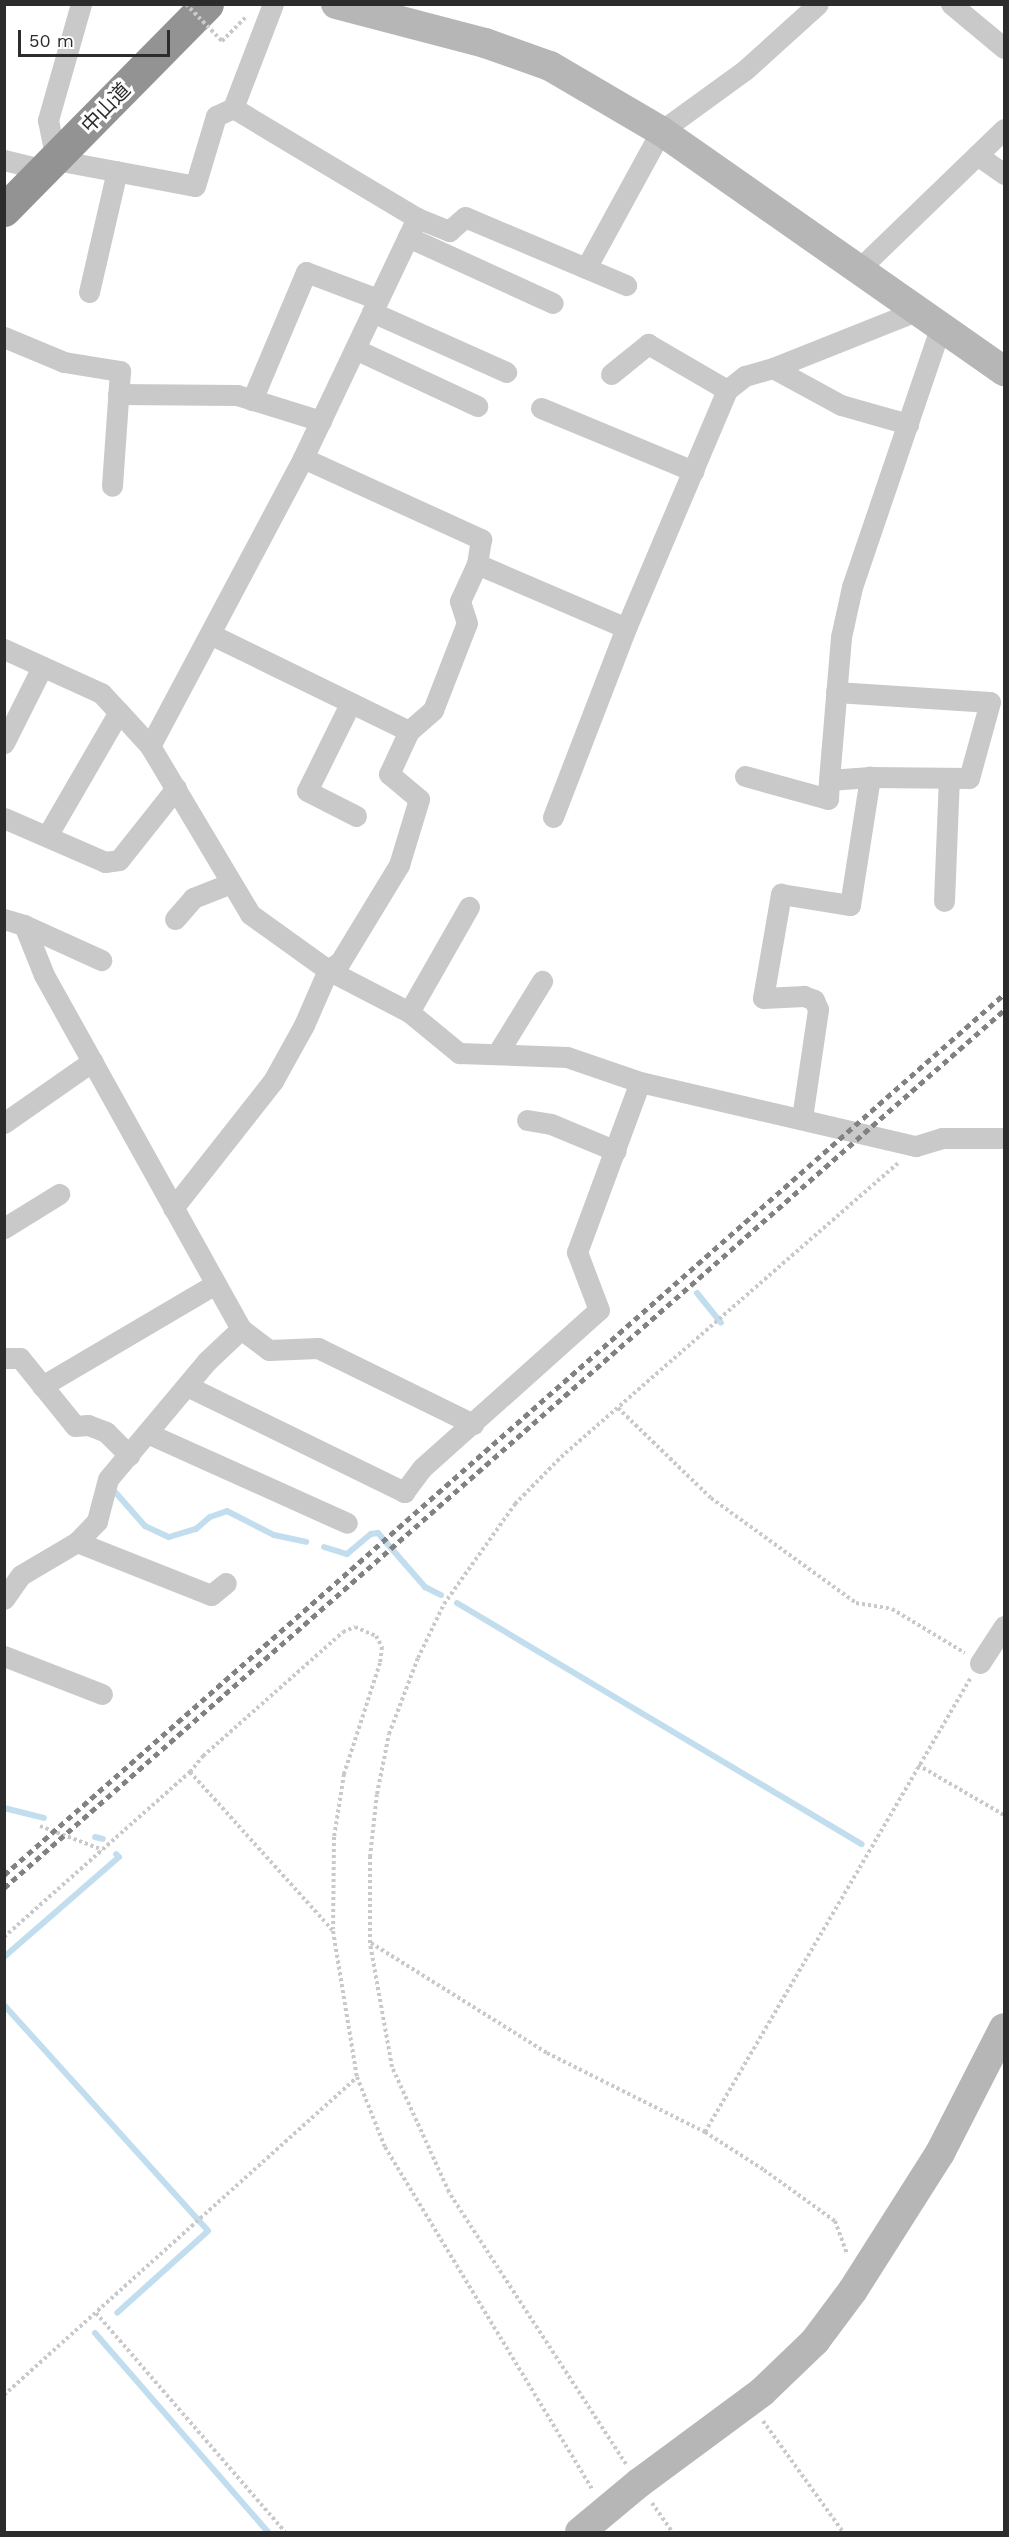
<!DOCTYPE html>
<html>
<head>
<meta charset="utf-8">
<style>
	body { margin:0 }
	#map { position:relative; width:1009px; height:2537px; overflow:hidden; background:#fff; font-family:"Work Sans","Noto Sans JP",sans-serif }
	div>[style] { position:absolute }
	.stream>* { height:6px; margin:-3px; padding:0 3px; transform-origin:3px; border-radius:3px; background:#c2deee }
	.path>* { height:4px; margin-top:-2px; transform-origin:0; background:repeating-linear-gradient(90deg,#c9c9c9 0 3px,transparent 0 6px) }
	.street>* { height:21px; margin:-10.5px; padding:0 10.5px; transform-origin:10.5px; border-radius:10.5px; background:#c9c9c9 }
	.secondary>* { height:30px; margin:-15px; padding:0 15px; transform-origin:15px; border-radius:15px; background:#b6b6b6 }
	.highway>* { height:33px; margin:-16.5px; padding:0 16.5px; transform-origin:16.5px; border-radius:16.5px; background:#939393 }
	.rail>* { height:4.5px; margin-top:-2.25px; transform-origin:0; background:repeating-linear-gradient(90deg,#818181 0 6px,transparent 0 10.5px) }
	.path-bridge>* { height:4px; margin-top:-2px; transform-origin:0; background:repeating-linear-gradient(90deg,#c9c9c9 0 3px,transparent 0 6px) }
	span { translate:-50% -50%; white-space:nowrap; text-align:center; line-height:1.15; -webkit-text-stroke:6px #fff; paint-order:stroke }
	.street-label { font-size:20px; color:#2c2c2c }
	.frame { position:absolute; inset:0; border:6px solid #2c2c2c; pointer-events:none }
	.scale { position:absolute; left:18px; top:30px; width:152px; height:27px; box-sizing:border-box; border:3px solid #2c2c2c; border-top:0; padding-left:8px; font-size:18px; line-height:21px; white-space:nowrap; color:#2c2c2c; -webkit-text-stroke:4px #fff; paint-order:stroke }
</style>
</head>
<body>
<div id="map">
	<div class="stream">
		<i style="left:697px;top:1293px;width:38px;rotate:51deg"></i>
		<i style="left:116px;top:1493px;width:44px;rotate:48.7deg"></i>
		<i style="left:145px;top:1526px;width:26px;rotate:25deg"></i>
		<i style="left:169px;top:1537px;width:28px;rotate:-17deg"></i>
		<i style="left:196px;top:1529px;width:18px;rotate:-41deg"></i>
		<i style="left:210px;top:1517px;width:18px;rotate:-19deg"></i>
		<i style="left:227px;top:1511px;width:53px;rotate:27.1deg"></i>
		<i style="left:274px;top:1535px;width:33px;rotate:12deg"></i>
		<i style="left:324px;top:1547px;width:24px;rotate:17deg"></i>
		<i style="left:347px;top:1554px;width:31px;rotate:-40deg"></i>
		<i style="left:371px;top:1534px;width:7px;rotate:-8deg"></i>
		<i style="left:378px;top:1533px;width:72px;rotate:49deg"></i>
		<i style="left:425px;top:1587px;width:18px;rotate:27deg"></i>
		<i style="left:457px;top:1603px;width:471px;rotate:30.8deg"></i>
		<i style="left:4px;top:1808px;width:41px;rotate:14deg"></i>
		<i style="left:95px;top:1837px;width:8px;rotate:14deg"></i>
		<i style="left:4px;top:1957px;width:152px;rotate:-41deg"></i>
		<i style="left:119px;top:1857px;width:4px;rotate:-135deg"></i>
		<i style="left:4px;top:2005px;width:304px;rotate:47.9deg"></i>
		<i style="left:208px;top:2231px;width:122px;rotate:138deg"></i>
		<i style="left:95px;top:2333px;width:264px;rotate:49deg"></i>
	</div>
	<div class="path">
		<i style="left:222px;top:41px;width:33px;rotate:-45deg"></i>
		<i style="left:618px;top:1408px;width:129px;rotate:44.1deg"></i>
		<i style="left:711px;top:1498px;width:179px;rotate:35.9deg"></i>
		<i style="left:856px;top:1603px;width:36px;rotate:9deg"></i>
		<i style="left:892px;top:1609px;width:85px;rotate:31.1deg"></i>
		<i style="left:918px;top:1765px;width:99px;rotate:30.2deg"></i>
		<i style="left:190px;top:1772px;width:21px;rotate:-51deg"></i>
		<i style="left:203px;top:1756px;width:187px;rotate:-41.5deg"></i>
		<i style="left:343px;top:1632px;width:13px;rotate:-23deg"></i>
		<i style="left:355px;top:1627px;width:23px;rotate:23deg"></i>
		<i style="left:376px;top:1636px;width:13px;rotate:61deg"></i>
		<i style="left:382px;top:1647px;width:16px;rotate:97deg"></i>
		<i style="left:380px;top:1663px;width:117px;rotate:108deg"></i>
		<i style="left:344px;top:1774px;width:64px;rotate:99deg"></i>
		<i style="left:334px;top:1837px;width:92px;rotate:90.6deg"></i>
		<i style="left:40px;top:1826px;width:67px;rotate:20.9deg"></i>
		<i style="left:4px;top:1937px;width:249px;rotate:-41.6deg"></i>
		<i style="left:190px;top:1772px;width:214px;rotate:48deg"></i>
		<i style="left:333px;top:1931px;width:148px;rotate:80.7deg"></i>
		<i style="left:357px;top:2077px;width:75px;rotate:68.2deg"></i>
		<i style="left:385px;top:2147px;width:401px;rotate:58.8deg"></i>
		<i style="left:371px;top:1943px;width:208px;rotate:32deg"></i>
		<i style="left:547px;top:2053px;width:177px;rotate:26.6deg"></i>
		<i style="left:705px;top:2132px;width:70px;rotate:32.8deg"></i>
		<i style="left:764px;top:2170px;width:87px;rotate:35.7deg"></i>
		<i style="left:835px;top:2221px;width:35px;rotate:70deg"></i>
		<i style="left:705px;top:2132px;width:525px;rotate:-59.67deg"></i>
		<i style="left:96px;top:2313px;width:289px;rotate:49.2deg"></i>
		<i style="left:4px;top:2395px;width:475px;rotate:-42deg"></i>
		<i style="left:763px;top:2421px;width:137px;rotate:54.2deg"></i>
		<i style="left:626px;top:2464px;width:325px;rotate:-123.1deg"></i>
		<i style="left:449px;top:2192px;width:137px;rotate:-114.5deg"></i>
		<i style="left:392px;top:2067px;width:126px;rotate:-100.1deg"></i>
		<i style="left:370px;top:1943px;width:86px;rotate:-90deg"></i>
		<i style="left:370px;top:1857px;width:63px;rotate:-83.7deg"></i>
		<i style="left:377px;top:1794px;width:61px;rotate:-78.7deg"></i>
		<i style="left:389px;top:1734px;width:81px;rotate:-69.1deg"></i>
		<i style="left:418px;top:1658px;width:60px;rotate:-64.3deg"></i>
		<i style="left:444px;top:1604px;width:123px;rotate:-54.6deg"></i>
		<i style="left:515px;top:1504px;width:66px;rotate:-45.6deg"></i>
		<i style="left:561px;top:1457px;width:447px;rotate:-41.1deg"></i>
		<i style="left:652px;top:2503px;width:35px;rotate:55deg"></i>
	</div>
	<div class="street">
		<i style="left:81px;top:4px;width:121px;rotate:105.9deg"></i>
		<i style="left:48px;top:120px;width:41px;rotate:78.7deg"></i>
		<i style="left:56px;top:160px;width:141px;rotate:10.6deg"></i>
		<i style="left:195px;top:186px;width:73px;rotate:-73.3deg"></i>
		<i style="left:216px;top:116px;width:19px;rotate:-25deg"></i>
		<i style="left:951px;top:4px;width:69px;rotate:39.7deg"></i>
		<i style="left:977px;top:155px;width:33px;rotate:35deg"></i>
		<i style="left:4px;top:160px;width:42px;rotate:13.7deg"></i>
		<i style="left:417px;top:218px;width:35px;rotate:22deg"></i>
		<i style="left:449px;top:231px;width:21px;rotate:-41deg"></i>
		<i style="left:465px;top:217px;width:175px;rotate:22.9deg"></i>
		<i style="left:408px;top:237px;width:159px;rotate:24.5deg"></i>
		<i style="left:586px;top:268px;width:156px;rotate:-61.3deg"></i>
		<i style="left:661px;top:131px;width:104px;rotate:-36deg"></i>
		<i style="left:745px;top:70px;width:98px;rotate:-42.1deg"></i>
		<i style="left:858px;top:270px;width:203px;rotate:-44deg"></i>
		<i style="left:89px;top:292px;width:124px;rotate:-77deg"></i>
		<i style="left:372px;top:312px;width:147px;rotate:24.1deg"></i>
		<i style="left:4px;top:337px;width:65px;rotate:22.6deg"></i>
		<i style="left:64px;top:362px;width:57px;rotate:9.1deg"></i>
		<i style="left:120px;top:371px;width:115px;rotate:94deg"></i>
		<i style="left:355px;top:349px;width:135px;rotate:25deg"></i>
		<i style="left:773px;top:368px;width:154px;rotate:-21.7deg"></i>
		<i style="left:611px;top:374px;width:48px;rotate:-39deg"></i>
		<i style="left:648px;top:344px;width:91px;rotate:30.2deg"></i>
		<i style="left:118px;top:394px;width:119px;rotate:0.5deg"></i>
		<i style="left:237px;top:395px;width:88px;rotate:17.2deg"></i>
		<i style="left:252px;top:400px;width:139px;rotate:-67.1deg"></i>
		<i style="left:306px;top:272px;width:77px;rotate:20.6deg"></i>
		<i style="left:541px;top:408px;width:165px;rotate:22.5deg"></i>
		<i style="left:303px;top:458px;width:196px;rotate:24.5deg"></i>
		<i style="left:481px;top:539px;width:25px;rotate:99deg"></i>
		<i style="left:477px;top:564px;width:162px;rotate:23.2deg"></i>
		<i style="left:210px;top:634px;width:221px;rotate:26deg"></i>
		<i style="left:4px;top:649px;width:107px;rotate:24.4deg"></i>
		<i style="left:101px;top:693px;width:26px;rotate:47deg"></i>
		<i style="left:119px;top:712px;width:46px;rotate:47.6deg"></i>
		<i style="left:150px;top:746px;width:196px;rotate:59.2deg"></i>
		<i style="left:250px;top:914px;width:96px;rotate:35.7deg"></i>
		<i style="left:328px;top:970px;width:91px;rotate:27.4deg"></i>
		<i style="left:409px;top:1012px;width:65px;rotate:39.4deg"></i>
		<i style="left:459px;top:1053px;width:108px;rotate:2.1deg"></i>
		<i style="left:567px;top:1057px;width:77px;rotate:18.9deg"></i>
		<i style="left:640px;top:1082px;width:283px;rotate:13.1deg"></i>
		<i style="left:916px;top:1146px;width:27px;rotate:-17deg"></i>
		<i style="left:942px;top:1138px;width:62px"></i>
		<i style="left:836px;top:692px;width:154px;rotate:3.7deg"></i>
		<i style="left:990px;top:702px;width:79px;rotate:105.4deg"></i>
		<i style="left:969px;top:778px;width:99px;rotate:-179.4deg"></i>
		<i style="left:350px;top:704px;width:97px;rotate:116.3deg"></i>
		<i style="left:307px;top:791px;width:55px;rotate:27deg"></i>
		<i style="left:4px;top:743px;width:85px;rotate:-63.4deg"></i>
		<i style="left:150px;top:746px;width:326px;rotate:-62deg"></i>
		<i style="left:303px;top:458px;width:266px;rotate:-64.6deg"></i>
		<i style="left:417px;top:218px;width:214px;rotate:-149.1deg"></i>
		<i style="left:233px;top:108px;width:111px;rotate:-69deg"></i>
		<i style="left:745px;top:776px;width:86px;rotate:15.5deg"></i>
		<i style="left:828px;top:799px;width:19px;rotate:-87deg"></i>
		<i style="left:553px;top:817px;width:203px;rotate:-68.9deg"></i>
		<i style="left:626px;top:628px;width:259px;rotate:-67deg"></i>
		<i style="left:727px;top:390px;width:23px;rotate:-38deg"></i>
		<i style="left:745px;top:376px;width:29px;rotate:-16deg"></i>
		<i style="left:773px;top:368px;width:77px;rotate:28.6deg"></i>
		<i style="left:841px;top:405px;width:70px;rotate:15.8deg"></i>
		<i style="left:4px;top:818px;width:110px;rotate:23.5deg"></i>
		<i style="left:105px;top:862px;width:14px;rotate:-8deg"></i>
		<i style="left:119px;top:860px;width:92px;rotate:-51.6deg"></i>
		<i style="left:47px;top:836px;width:143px;rotate:-59.9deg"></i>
		<i style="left:944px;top:901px;width:123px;rotate:-87.7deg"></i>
		<i style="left:4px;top:919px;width:21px;rotate:17deg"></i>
		<i style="left:24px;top:925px;width:54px;rotate:68.2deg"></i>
		<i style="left:44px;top:975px;width:405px;rotate:60.9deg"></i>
		<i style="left:241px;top:1329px;width:35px;rotate:37deg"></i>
		<i style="left:269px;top:1350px;width:49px;rotate:-2.3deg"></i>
		<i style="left:318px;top:1348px;width:173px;rotate:26.1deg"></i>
		<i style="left:175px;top:919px;width:28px;rotate:-49deg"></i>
		<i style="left:193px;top:898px;width:41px;rotate:-21.5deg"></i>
		<i style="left:24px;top:925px;width:85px;rotate:24.4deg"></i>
		<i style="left:409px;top:1012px;width:121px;rotate:-60.3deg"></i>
		<i style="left:497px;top:1054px;width:86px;rotate:-58.3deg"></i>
		<i style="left:802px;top:1118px;width:110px;rotate:-81.6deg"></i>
		<i style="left:818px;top:1009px;width:10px;rotate:-114deg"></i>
		<i style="left:814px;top:1000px;width:11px;rotate:-158deg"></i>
		<i style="left:804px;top:996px;width:41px;rotate:177.2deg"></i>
		<i style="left:763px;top:998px;width:106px;rotate:-80.2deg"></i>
		<i style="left:781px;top:894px;width:70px;rotate:9.1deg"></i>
		<i style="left:850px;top:905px;width:130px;rotate:-81.1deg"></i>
		<i style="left:870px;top:777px;width:41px;rotate:175.8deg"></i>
		<i style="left:829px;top:780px;width:144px;rotate:-85.2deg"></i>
		<i style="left:841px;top:637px;width:51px;rotate:-77.6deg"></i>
		<i style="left:852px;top:587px;width:274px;rotate:-71.2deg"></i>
		<i style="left:527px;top:1120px;width:24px;rotate:9deg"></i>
		<i style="left:551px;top:1124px;width:70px;rotate:22.6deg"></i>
		<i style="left:4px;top:1123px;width:108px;rotate:-34.9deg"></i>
		<i style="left:173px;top:1208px;width:162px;rotate:-51.8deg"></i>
		<i style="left:273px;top:1081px;width:64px;rotate:-61deg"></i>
		<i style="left:304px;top:1025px;width:60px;rotate:-66.4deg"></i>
		<i style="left:328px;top:970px;width:14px;rotate:-34deg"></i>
		<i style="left:340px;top:962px;width:114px;rotate:-58.7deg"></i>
		<i style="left:399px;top:865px;width:69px;rotate:-73.1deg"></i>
		<i style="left:419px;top:799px;width:39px;rotate:-140deg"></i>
		<i style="left:389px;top:774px;width:47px;rotate:-65.1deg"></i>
		<i style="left:409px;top:731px;width:32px;rotate:-41deg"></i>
		<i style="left:433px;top:710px;width:93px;rotate:-68.7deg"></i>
		<i style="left:467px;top:623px;width:23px;rotate:-108deg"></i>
		<i style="left:460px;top:601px;width:41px;rotate:-65.3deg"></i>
		<i style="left:4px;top:1228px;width:65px;rotate:-31.7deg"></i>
		<i style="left:4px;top:1358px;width:16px"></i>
		<i style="left:20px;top:1358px;width:87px;rotate:51deg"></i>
		<i style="left:75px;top:1426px;width:13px;rotate:-4deg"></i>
		<i style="left:88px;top:1425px;width:19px;rotate:21deg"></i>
		<i style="left:106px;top:1432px;width:33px;rotate:45deg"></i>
		<i style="left:42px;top:1386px;width:201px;rotate:-30.5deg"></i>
		<i style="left:187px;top:1386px;width:242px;rotate:26deg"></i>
		<i style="left:404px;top:1492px;width:30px;rotate:-53deg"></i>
		<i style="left:422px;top:1468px;width:237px;rotate:-41.8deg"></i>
		<i style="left:599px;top:1310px;width:62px;rotate:-110.8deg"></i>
		<i style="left:577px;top:1252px;width:181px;rotate:-69.7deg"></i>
		<i style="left:147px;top:1433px;width:219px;rotate:24.2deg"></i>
		<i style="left:77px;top:1542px;width:144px;rotate:21.6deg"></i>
		<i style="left:211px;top:1595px;width:19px;rotate:-39deg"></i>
		<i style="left:4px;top:1599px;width:29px;rotate:-55deg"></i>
		<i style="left:21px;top:1575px;width:65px;rotate:-30.5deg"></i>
		<i style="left:77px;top:1542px;width:29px;rotate:-46deg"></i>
		<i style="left:97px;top:1521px;width:43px;rotate:-75.3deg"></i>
		<i style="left:108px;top:1479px;width:154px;rotate:-50deg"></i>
		<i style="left:207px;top:1361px;width:47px;rotate:-43.3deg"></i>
		<i style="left:4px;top:1656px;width:105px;rotate:21.2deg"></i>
		<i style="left:980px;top:1663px;width:44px;rotate:-57deg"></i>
	</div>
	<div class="secondary">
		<i style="left:336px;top:4px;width:154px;rotate:14.7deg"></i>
		<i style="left:485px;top:43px;width:69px;rotate:19.5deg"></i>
		<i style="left:550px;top:66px;width:129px;rotate:30.4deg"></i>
		<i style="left:661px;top:131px;width:419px;rotate:35deg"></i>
		<i style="left:580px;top:2532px;width:77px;rotate:-39.7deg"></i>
		<i style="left:639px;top:2483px;width:153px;rotate:-36.5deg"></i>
		<i style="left:762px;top:2392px;width:74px;rotate:-43.9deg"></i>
		<i style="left:815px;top:2341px;width:64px;rotate:-53.3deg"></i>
		<i style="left:853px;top:2290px;width:162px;rotate:-57.6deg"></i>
		<i style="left:940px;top:2153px;width:140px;rotate:-62.9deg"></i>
	</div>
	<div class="highway">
		<i style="left:4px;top:210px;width:289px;rotate:-45.4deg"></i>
	</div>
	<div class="rail">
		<i style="left:4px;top:1875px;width:1333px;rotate:-41.38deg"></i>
		<i style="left:4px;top:1888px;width:1331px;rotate:-41.28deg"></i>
	</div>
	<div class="path-bridge">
		<i style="left:186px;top:4px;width:52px;rotate:45.8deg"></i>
	</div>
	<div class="street-label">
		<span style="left:106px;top:108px;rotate:-46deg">中山道</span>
	</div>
	<div class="frame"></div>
	<div class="scale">50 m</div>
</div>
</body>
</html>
